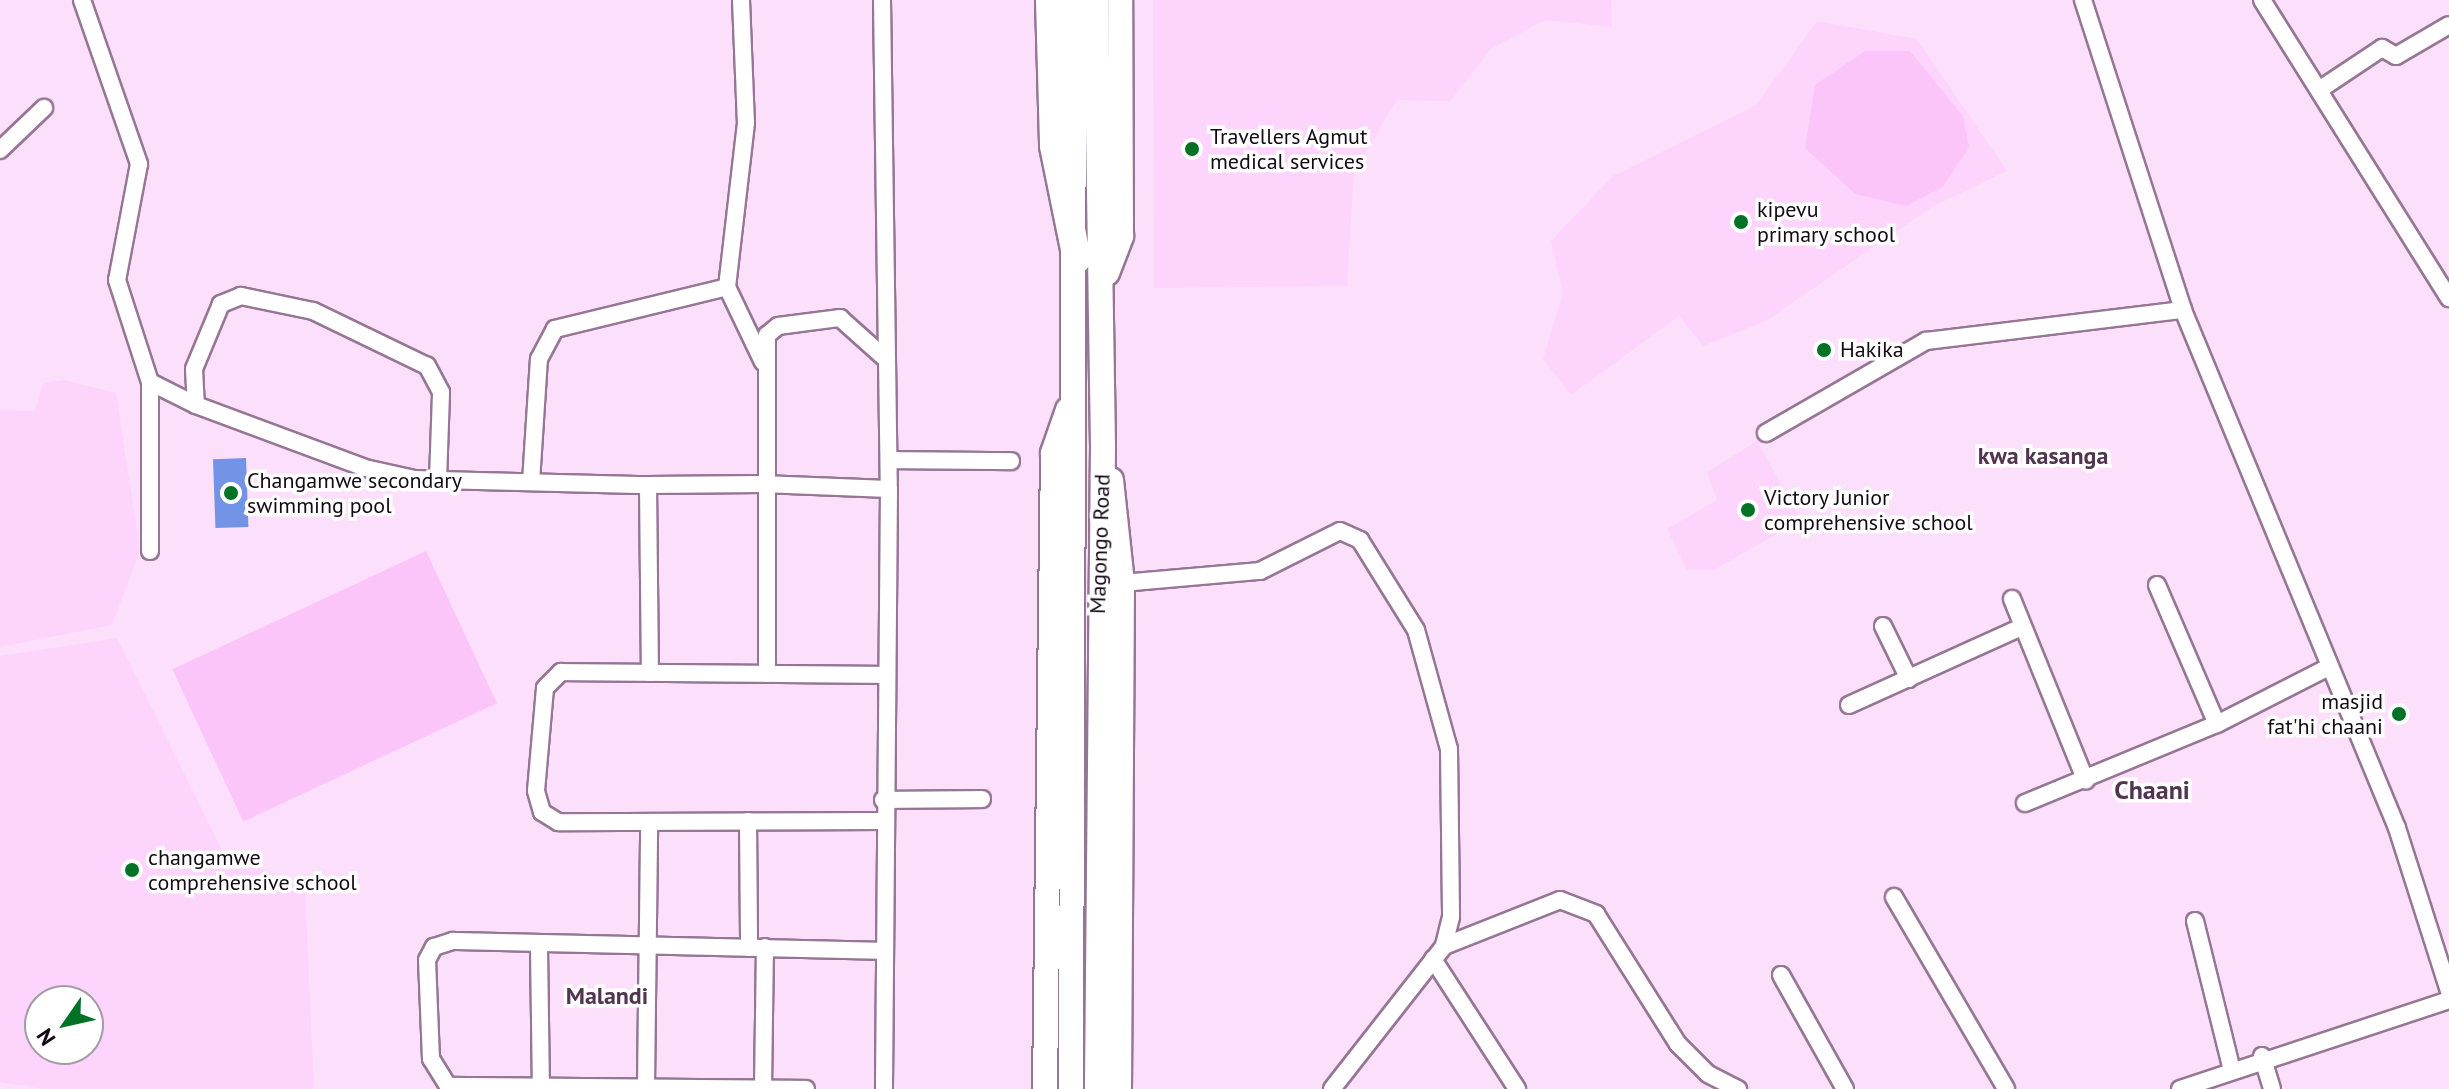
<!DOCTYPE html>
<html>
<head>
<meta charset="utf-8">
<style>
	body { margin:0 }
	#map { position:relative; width:2449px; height:1089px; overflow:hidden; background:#fce0fb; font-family:"PT Sans",sans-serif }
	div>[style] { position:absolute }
	.built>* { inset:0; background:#fdd4fc }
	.green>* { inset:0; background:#fbc5fa; transform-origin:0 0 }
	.water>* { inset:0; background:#7393e7; transform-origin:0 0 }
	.roads { filter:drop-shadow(2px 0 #967695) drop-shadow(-2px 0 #967695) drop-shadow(0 2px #967695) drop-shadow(0 -2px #967695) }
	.minor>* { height:16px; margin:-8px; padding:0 8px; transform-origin:8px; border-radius:8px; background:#fff }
	.secondary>* { height:24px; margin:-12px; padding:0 12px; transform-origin:12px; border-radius:12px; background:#fff }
	.trunk>* { height:28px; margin:-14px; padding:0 14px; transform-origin:14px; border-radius:14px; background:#fff }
	.dots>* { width:22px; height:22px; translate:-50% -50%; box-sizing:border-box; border:4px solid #fff; border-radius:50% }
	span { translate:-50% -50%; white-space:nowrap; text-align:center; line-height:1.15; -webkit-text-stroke:7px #fff; paint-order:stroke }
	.poi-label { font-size:22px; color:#140814 }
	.left { translate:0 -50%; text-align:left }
	.right { translate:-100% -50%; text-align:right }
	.street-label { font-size:22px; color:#140814 }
	.neighbourhood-label { font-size:24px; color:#513450; font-weight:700 }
	.quarter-label { font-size:26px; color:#513450; font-weight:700 }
	.north { position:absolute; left:24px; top:985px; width:80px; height:80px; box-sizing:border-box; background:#fff; border:2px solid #a19ca1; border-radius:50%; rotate:236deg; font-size:22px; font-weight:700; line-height:32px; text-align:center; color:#140814 }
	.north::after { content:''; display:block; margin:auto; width:28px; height:36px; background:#007226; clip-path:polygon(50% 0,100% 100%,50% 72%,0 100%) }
</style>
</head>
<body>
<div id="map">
	<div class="built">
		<i style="clip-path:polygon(1153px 0,1611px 0,1612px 27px,1545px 20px,1491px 49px,1450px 101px,1397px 100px,1354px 171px,1347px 286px,1154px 288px)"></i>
		<i style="clip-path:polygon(1817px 21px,1917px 39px,2007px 171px,1932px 207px,1766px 321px,1703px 346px,1679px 316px,1571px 395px,1543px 359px,1563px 292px,1551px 241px,1613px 176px,1756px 105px)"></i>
		<i style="clip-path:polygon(64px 380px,116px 393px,140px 550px,112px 625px,0 647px,0 410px,35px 411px,43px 383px)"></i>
		<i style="clip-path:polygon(1757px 441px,1801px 520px,1714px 570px,1687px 570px,1667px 529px,1717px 500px,1707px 472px)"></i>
		<i style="clip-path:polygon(evenodd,117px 638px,223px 852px,305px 888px,314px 1089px,45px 1089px,0 1082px,0 656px,117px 638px,40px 1001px,88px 1001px,88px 1049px,40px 1049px,40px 1001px)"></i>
	</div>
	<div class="green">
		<i style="clip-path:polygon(1865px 51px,1910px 51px,1963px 116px,1969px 147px,1943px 187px,1906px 206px,1855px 194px,1805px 148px,1815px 85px)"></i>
		<i style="left:426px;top:551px;width:168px;height:280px;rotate:65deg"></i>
	</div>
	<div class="water">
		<i style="left:246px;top:458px;width:69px;height:33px;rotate:88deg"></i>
	</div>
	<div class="roads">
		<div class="minor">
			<i style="left:82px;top:0;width:174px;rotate:70.8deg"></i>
			<i style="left:139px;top:164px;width:118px;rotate:100.7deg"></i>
			<i style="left:117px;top:280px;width:107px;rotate:72.1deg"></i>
			<i style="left:741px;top:0;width:123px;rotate:87.7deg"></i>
			<i style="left:746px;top:123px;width:165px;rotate:96.6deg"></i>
			<i style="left:727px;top:287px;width:83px;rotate:64.4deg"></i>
			<i style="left:882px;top:0;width:489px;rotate:89.2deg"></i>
			<i style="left:889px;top:489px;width:600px;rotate:90.48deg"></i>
			<i style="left:2083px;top:0;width:326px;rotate:72.1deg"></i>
			<i style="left:2183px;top:310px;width:560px;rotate:67.55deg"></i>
			<i style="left:2397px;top:828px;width:171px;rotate:72.3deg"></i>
			<i style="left:2262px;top:0;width:352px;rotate:57.9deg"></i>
			<i style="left:2319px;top:90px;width:76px;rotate:-33.7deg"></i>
			<i style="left:2382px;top:48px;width:16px;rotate:30deg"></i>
			<i style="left:2396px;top:56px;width:61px;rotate:-30.3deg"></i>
			<i style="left:0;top:150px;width:61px;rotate:-43.7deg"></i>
			<i style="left:1766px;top:433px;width:185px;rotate:-29.9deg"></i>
			<i style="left:1926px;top:341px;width:259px;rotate:-6.9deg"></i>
			<i style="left:889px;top:460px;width:122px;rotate:0.5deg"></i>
			<i style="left:438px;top:480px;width:88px;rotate:-88deg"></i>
			<i style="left:441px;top:392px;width:30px;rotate:-118deg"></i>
			<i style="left:427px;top:366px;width:127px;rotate:-154.2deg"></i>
			<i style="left:313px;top:311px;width:74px;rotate:-168.2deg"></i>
			<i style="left:241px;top:296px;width:22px;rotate:158deg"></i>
			<i style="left:221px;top:304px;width:70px;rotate:112.6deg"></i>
			<i style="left:194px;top:369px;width:36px;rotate:87deg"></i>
			<i style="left:196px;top:405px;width:180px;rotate:20.4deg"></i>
			<i style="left:365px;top:468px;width:51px;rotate:12.4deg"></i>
			<i style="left:415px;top:479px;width:23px;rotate:2deg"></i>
			<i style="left:438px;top:480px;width:210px;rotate:1.4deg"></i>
			<i style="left:648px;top:485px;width:114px;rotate:-0.5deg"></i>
			<i style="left:762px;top:484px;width:127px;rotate:2.3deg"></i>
			<i style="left:531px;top:482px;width:123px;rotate:-86.3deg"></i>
			<i style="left:539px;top:359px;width:34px;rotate:-62deg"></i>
			<i style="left:555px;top:329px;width:177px;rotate:-13.7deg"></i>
			<i style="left:648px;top:485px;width:188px;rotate:89.4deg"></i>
			<i style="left:150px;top:551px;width:169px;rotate:-90deg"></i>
			<i style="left:150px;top:382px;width:51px;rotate:26.6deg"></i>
			<i style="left:1122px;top:583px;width:139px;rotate:-5deg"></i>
			<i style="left:1260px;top:571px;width:89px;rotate:-26.6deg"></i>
			<i style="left:1340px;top:531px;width:22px;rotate:24deg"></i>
			<i style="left:1360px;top:540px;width:106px;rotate:58.1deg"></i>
			<i style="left:1416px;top:630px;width:123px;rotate:74.5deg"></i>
			<i style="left:1449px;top:749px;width:168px;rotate:89.3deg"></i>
			<i style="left:1451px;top:917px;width:30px;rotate:104deg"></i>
			<i style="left:2157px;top:585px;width:151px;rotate:66.7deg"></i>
			<i style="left:2012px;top:599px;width:196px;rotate:67.9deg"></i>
			<i style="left:1883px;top:626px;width:59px;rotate:63.9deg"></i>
			<i style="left:767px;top:674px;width:339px;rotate:-90deg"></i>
			<i style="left:767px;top:335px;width:14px;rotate:-39deg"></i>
			<i style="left:778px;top:326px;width:63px;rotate:-7.4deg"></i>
			<i style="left:840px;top:318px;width:63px;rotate:41.8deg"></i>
			<i style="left:1849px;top:705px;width:190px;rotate:-24.3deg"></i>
			<i style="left:883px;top:800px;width:99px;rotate:-0.6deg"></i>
			<i style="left:2025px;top:803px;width:208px;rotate:-22.4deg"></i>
			<i style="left:2217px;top:724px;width:126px;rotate:-27deg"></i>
			<i style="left:748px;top:821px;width:127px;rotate:89.5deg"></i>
			<i style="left:883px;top:821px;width:325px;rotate:179.8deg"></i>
			<i style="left:558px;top:822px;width:19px;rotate:-148deg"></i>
			<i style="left:542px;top:812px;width:22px;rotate:-106deg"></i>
			<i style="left:536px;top:791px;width:103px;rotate:-85deg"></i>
			<i style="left:545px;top:688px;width:23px;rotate:-45deg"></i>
			<i style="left:561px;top:672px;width:324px;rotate:0.5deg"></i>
			<i style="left:1894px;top:897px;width:222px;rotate:59.7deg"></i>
			<i style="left:2195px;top:921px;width:150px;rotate:76.1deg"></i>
			<i style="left:539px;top:948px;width:138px;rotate:89.2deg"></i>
			<i style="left:1433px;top:959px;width:155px;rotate:57.1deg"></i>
			<i style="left:1781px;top:975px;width:131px;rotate:60.7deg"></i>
			<i style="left:2262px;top:1056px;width:34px;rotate:73deg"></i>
			<i style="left:646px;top:1085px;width:263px;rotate:-89.3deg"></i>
			<i style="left:763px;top:1088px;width:141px;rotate:-89.2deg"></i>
			<i style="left:806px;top:1089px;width:358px;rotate:-179.5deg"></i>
			<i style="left:448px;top:1086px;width:32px;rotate:-122deg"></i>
			<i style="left:431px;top:1059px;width:99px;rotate:-92.3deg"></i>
			<i style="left:427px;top:960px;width:15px;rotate:-62deg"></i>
			<i style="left:434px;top:947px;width:20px;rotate:-18deg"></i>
			<i style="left:453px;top:941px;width:428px;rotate:1.3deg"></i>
			<i style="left:1332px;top:1089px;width:182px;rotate:-51.9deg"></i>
			<i style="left:1444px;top:946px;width:125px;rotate:-21.6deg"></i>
			<i style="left:1560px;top:900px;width:39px;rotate:21deg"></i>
			<i style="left:1596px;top:914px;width:154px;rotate:57.8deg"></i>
			<i style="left:1678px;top:1044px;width:42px;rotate:45deg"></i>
			<i style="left:1708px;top:1074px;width:34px;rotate:27deg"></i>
			<i style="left:2180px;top:1089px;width:283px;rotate:-18.3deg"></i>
		</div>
		<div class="secondary">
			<i style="left:1096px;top:0;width:447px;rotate:89.1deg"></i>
			<i style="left:1103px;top:447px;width:642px;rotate:90.54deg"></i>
			<i style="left:1107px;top:273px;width:40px;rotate:-69deg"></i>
			<i style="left:1121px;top:236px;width:236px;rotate:-90.2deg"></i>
			<i style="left:1111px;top:480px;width:104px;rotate:83.9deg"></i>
			<i style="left:1122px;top:583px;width:506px;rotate:90.34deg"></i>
			<i style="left:1045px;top:1089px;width:636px;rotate:-89.28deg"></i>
			<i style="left:1053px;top:453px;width:46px;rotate:-70.8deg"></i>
			<i style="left:1071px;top:1089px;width:1089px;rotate:-89.84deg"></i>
		</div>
		<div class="trunk">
			<i style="left:1050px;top:0;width:146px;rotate:88.4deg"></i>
			<i style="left:1054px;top:146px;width:115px;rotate:78.5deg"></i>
		</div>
	</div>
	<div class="dots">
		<i style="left:1192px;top:149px;background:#007226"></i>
		<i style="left:1741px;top:222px;background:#007226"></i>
		<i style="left:1824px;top:350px;background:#007226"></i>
		<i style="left:231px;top:493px;background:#007226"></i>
		<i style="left:1748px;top:510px;background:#007226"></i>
		<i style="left:2399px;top:714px;background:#007226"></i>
		<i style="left:132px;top:870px;background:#007226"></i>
	</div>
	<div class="poi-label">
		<span class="left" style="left:1210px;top:149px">Travellers Agmut<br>medical services</span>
		<span class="left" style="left:1757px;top:222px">kipevu<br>primary school</span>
		<span class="left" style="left:1840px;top:350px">Hakika</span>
		<span class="left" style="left:247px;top:493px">Changamwe secondary<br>swimming pool</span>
		<span class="left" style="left:1764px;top:510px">Victory Junior<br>comprehensive school</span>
		<span class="right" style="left:2383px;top:714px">masjid<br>fat'hi chaani</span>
		<span class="left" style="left:148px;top:870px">changamwe<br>comprehensive school</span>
	</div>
	<div class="street-label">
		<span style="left:1100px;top:544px;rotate:-88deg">Magongo Road</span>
	</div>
	<div class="neighbourhood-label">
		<span style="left:2043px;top:456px">kwa kasanga</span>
		<span style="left:607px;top:996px">Malandi</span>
	</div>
	<div class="quarter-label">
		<span style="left:2152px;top:790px">Chaani</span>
	</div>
	<div class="north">N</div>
</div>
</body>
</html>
